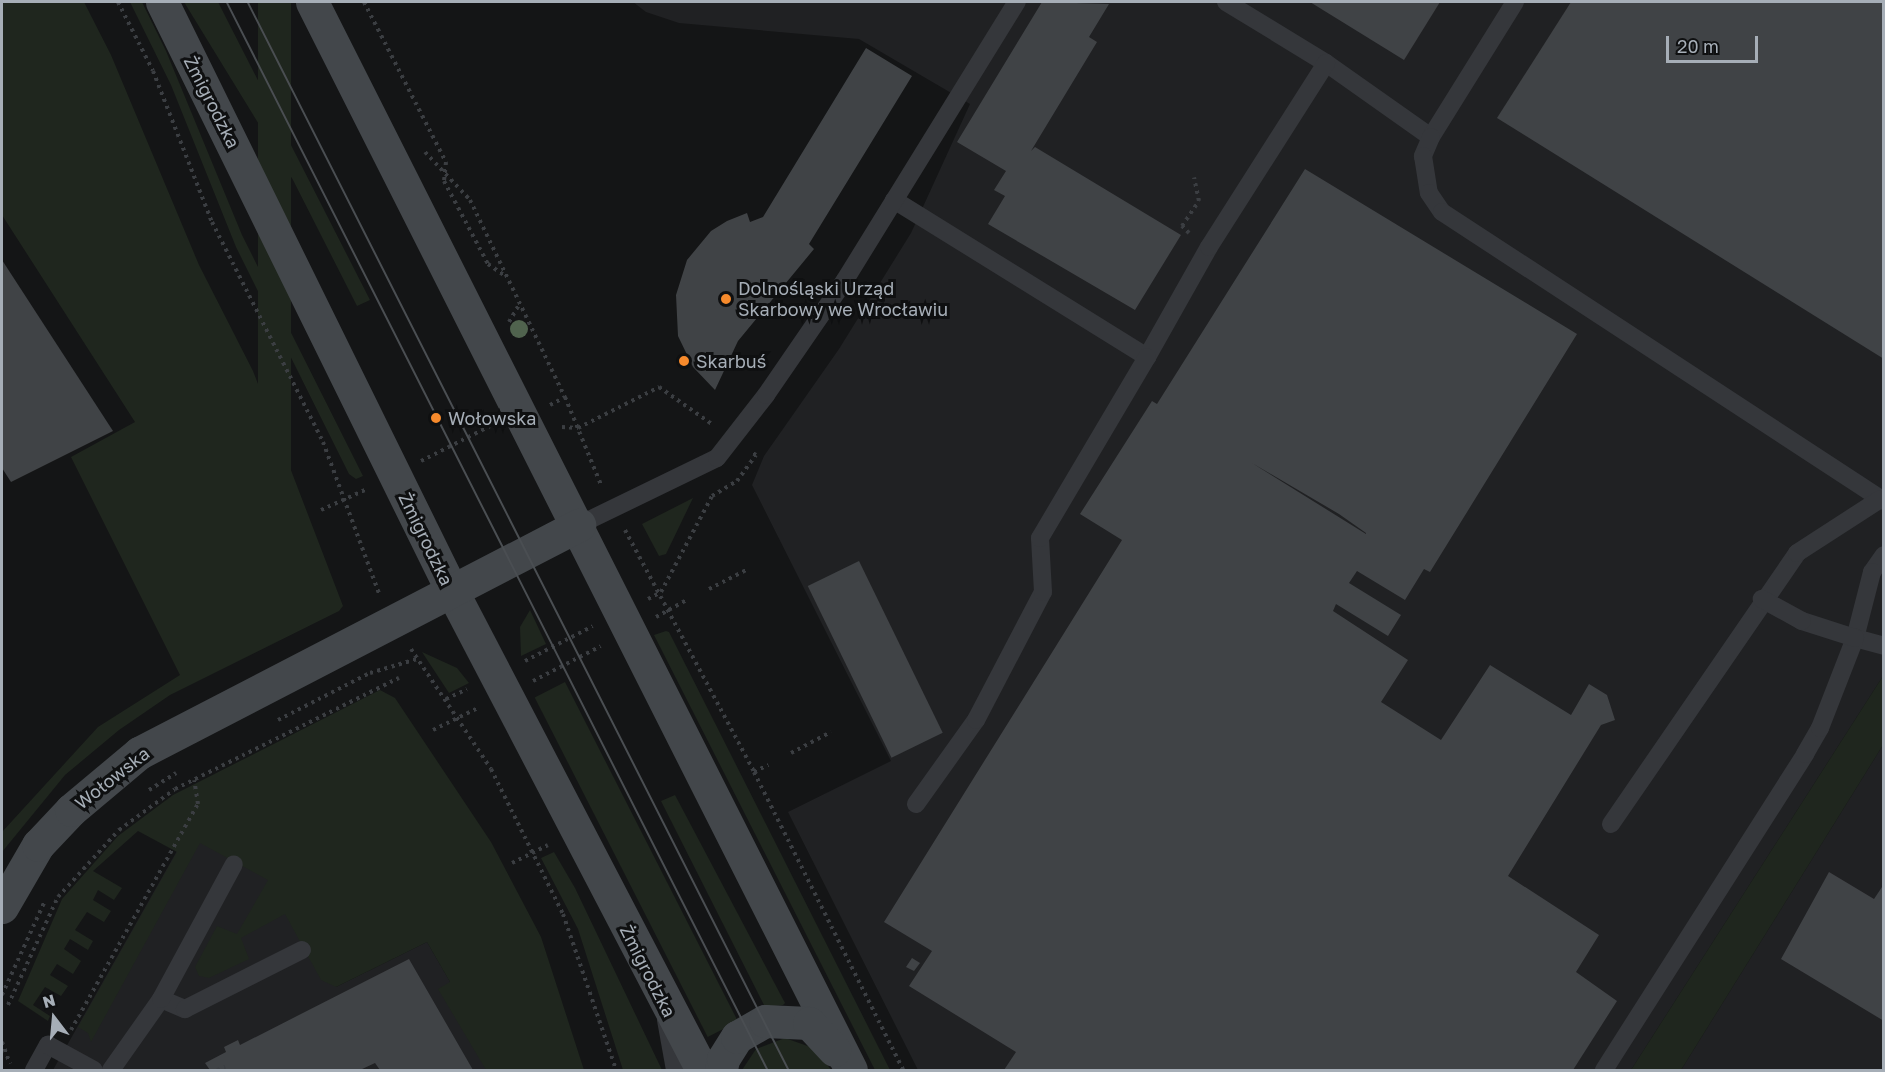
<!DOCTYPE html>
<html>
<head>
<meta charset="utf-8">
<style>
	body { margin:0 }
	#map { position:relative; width:1885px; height:1072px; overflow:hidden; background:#141516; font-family:"Golos Text",sans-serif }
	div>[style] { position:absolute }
	.built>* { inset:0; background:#202123 }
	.green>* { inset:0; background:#1f261e; transform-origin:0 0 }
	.building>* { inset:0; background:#404346; transform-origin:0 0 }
	.path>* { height:4px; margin-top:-2px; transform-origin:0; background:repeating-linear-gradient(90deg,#3b3e42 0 3px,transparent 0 7.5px) }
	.lane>* { height:18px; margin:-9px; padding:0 9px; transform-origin:9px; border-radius:9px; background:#35373b }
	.secondary>* { height:33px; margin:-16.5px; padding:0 16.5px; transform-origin:16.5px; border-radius:16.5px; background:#43474b }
	.tram>* { height:1.5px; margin:-0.75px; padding:0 0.75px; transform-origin:0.75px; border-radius:0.75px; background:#4a4e52 }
	.trees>* { width:18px; height:18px; margin:-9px; border-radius:50%; background:#50634e }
	.dots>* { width:16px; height:16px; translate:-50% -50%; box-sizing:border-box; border:3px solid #0f1011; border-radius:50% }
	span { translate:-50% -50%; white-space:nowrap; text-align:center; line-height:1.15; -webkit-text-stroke:6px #0f1011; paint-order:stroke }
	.street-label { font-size:18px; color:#a6aeb7 }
	.poi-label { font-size:18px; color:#a6aeb7 }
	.left { translate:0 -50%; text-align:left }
	.frame { position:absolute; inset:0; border:3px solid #a6aeb7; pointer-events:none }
	.north { position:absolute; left:24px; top:988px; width:60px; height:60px; -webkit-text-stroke:4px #0f1011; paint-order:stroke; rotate:344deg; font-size:16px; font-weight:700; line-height:24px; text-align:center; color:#a6aeb7 }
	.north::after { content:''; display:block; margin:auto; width:21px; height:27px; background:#a6aeb7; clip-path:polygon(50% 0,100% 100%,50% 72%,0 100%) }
	.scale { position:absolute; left:1666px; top:36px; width:92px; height:27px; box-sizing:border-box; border:3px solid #a6aeb7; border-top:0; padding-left:8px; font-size:18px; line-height:21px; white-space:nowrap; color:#a6aeb7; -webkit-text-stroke:4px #0f1011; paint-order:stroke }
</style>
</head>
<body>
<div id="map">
	<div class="built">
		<i style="clip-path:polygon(633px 2px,1883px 2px,1883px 676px,1631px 1070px,918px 1070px,788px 812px,891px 761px,752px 485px,764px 456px,839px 349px,911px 233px,970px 104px,859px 39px,679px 23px,646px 12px)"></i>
		<i style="clip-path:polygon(1883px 745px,1883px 1070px,1681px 1070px)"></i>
		<i style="clip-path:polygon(216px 782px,336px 987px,427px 942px,501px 1070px,53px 1070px)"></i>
	</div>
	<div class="green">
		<i style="clip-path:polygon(2px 2px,84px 2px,111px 55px,199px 265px,253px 371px,343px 606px,339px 611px,170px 695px,119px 730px,65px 775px,2px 852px,2px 832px,98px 727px,180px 675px,71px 457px,135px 422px,2px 215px)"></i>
		<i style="clip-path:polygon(130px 2px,142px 2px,166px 51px,242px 235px,363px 476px,356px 479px,349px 474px,236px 247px,171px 85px)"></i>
		<i style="clip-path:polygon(184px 2px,218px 2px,370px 300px,357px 306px,293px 180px)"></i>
		<i style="left:258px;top:2px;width:33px;height:470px"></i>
		<i style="clip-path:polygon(693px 498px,666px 554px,659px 556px,642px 524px)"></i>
		<i style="clip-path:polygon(530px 610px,546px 644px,521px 656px,520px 627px)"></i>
		<i style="clip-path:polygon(666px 631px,669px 632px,890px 1070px,875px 1070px,654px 635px)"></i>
		<i style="clip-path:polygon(422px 652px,457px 668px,469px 683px,449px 693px)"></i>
		<i style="clip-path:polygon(1883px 676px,1883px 745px,1681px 1070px,1631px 1070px)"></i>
		<i style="left:565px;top:682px;width:381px;height:34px;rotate:63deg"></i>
		<i style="clip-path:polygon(380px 690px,395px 698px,491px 842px,541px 937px,584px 1070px,486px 1070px,438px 989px,450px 982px,427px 942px,336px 987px,321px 980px,285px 914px,241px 938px,249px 959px,209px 978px,199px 976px,195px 967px,217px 926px,237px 934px,268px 880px,200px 843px,91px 1042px,88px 1033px,78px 1027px,177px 852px,138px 831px,93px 871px,122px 888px,114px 900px,98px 890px,93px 900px,111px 911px,104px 922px,87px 912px,75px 930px,93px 941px,88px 950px,70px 939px,64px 949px,81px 961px,73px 974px,57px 964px,50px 975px,68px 986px,61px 996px,45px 987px,33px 1005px,50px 1016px,48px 1021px,18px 1001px,62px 899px,118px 836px,173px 795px)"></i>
		<i style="clip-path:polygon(675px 795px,785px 1003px,783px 1005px,765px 1007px,661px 801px)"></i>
		<i style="clip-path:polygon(554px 852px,575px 888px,662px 1070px,623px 1070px,578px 929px,541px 858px)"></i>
		<i style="clip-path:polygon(785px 1038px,816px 1049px,831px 1070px,742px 1070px,756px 1049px)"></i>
	</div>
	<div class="building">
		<i style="clip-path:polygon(1042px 2px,1109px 4px,1089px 37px,1097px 42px,1031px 151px,1035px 147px,1181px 235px,1135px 310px,988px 224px,1005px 196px,994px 190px,1006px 171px,957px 142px)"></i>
		<i style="clip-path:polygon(1310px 2px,1440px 2px,1404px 60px)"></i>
		<i style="clip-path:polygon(1571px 2px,1884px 2px,1884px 359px,1497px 118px)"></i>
		<i style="clip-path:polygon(866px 48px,912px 76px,809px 244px,814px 249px,738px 341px,715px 390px,693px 367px,678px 336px,676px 295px,687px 260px,711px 231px,727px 221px,747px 213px,750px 222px,763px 217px)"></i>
		<i style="clip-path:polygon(evenodd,1305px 169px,1577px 334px,1430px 572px,1424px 569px,1405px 600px,1357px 571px,1349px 583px,1401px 615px,1388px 636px,1336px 604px,1333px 611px,1408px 660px,1381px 702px,1441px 740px,1490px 665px,1571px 715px,1589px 684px,1607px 695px,1615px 720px,1601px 725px,1508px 876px,1599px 935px,1576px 972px,1617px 1001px,1573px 1070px,1004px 1070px,1016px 1052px,909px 986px,932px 951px,884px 922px,1122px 540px,1080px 514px,1152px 401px,1157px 404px,1305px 169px,1252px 463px,1339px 514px,1366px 533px,1366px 534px,1252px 463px)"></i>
		<i style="clip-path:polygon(2px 260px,113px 431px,11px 482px,2px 468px)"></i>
		<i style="left:859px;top:561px;width:191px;height:57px;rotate:64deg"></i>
		<i style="clip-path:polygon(1829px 872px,1874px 899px,1884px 884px,1884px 1021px,1781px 959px)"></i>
		<i style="clip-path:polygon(912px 958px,920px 963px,914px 971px,906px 967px)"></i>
		<i style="clip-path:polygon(409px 959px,473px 1070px,380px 1070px,375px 1063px,360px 1070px,210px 1070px,205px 1063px,226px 1052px,224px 1047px,238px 1040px,240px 1045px)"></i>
	</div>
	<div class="path">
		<i style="left:118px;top:2px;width:77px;rotate:63.1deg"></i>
		<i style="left:153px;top:71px;width:162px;rotate:68.7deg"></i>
		<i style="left:212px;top:222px;width:246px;rotate:63.2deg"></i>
		<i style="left:323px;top:442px;width:161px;rotate:69.7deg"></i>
		<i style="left:364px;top:2px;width:180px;rotate:62.9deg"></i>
		<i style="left:446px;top:162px;width:19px;rotate:96deg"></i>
		<i style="left:444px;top:181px;width:94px;rotate:62.1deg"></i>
		<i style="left:488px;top:264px;width:19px;rotate:35deg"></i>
		<i style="left:425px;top:152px;width:66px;rotate:46.8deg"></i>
		<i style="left:470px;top:200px;width:219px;rotate:64.3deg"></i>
		<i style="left:565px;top:397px;width:97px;rotate:67.7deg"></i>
		<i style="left:1189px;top:233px;width:10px;rotate:-135deg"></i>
		<i style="left:1182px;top:226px;width:30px;rotate:-56deg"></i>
		<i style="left:1199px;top:201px;width:24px;rotate:-102deg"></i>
		<i style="left:509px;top:322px;width:20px;rotate:-60deg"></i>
		<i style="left:550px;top:405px;width:17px;rotate:-28deg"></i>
		<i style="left:562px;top:427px;width:16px;rotate:4deg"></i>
		<i style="left:578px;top:428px;width:91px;rotate:-26.8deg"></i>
		<i style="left:659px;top:387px;width:66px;rotate:35.1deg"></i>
		<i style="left:421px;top:461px;width:77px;rotate:-26.9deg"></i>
		<i style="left:321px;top:510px;width:51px;rotate:-24.5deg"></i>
		<i style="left:625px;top:530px;width:274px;rotate:61.9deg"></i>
		<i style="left:754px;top:772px;width:333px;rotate:63.4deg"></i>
		<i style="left:709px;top:589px;width:44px;rotate:-27.1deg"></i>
		<i style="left:648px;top:599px;width:15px;rotate:-28deg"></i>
		<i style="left:661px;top:592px;width:109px;rotate:-62deg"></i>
		<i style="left:712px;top:496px;width:29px;rotate:-31deg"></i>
		<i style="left:737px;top:481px;width:32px;rotate:-54deg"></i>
		<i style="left:756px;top:455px;width:6px;rotate:-149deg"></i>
		<i style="left:656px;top:617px;width:35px;rotate:-29deg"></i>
		<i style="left:411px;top:649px;width:144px;rotate:56.3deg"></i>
		<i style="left:491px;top:769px;width:162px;rotate:63.6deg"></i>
		<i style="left:563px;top:914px;width:165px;rotate:71.2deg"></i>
		<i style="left:525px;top:661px;width:76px;rotate:-27.2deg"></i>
		<i style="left:533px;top:681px;width:76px;rotate:-27.2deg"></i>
		<i style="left:446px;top:699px;width:23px;rotate:-25deg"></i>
		<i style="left:278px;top:720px;width:103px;rotate:-27.1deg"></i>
		<i style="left:370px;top:673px;width:49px;rotate:-16.6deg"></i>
		<i style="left:433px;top:730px;width:50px;rotate:-26.1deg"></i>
		<i style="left:791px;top:753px;width:45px;rotate:-27.7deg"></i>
		<i style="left:754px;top:772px;width:16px;rotate:-27deg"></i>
		<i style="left:149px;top:790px;width:32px;rotate:-32deg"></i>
		<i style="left:512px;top:863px;width:40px;rotate:-26.6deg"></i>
		<i style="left:2px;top:995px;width:101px;rotate:-65.5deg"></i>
		<i style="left:8px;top:1005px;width:119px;rotate:-65.2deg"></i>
		<i style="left:58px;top:897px;width:91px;rotate:-47.7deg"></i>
		<i style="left:119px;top:830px;width:69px;rotate:-36.2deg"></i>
		<i style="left:175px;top:789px;width:250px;rotate:-26.4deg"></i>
		<i style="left:71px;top:1030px;width:259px;rotate:-60.7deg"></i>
		<i style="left:198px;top:804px;width:24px;rotate:-99deg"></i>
		<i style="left:2px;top:1042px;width:23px;rotate:70deg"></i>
		<i style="left:217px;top:1070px;width:9px;rotate:-21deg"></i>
	</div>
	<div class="lane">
		<i style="left:1226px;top:2px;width:117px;rotate:31.4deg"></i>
		<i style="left:1326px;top:63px;width:128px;rotate:35.2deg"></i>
		<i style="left:1515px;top:2px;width:159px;rotate:121.9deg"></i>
		<i style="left:1431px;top:137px;width:21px;rotate:113deg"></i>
		<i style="left:1423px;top:156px;width:37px;rotate:81deg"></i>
		<i style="left:1429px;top:193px;width:23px;rotate:56deg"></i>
		<i style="left:1442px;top:212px;width:528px;rotate:33.18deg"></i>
		<i style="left:894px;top:200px;width:298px;rotate:31.8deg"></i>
		<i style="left:1147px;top:357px;width:126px;rotate:-60.6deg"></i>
		<i style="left:1209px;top:247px;width:218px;rotate:-57.5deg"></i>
		<i style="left:579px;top:525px;width:153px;rotate:-25.9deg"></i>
		<i style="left:717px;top:458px;width:80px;rotate:-52.1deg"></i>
		<i style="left:766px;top:395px;width:140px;rotate:-55.5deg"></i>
		<i style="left:845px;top:280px;width:327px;rotate:-58.3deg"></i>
		<i style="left:1884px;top:555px;width:21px;rotate:125deg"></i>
		<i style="left:1872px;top:572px;width:68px;rotate:104.4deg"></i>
		<i style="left:1855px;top:638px;width:30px;rotate:15deg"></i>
		<i style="left:916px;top:804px;width:103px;rotate:-54.5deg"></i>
		<i style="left:976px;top:720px;width:144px;rotate:-62.4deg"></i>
		<i style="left:1043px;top:592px;width:54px;rotate:-93.2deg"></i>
		<i style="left:1040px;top:538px;width:210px;rotate:-59.4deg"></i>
		<i style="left:1611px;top:824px;width:329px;rotate:-55.5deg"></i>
		<i style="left:1797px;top:553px;width:98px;rotate:-32.9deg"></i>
		<i style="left:161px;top:999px;width:26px;rotate:23deg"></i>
		<i style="left:185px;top:1009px;width:131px;rotate:-26.8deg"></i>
		<i style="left:666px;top:1020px;width:51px;rotate:79.8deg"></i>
		<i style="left:34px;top:1070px;width:29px;rotate:-61deg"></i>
		<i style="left:48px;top:1045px;width:52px;rotate:28.5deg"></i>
		<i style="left:111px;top:1070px;width:87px;rotate:-54.8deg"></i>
		<i style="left:161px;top:999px;width:153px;rotate:-61.6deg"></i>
		<i style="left:1604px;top:1070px;width:375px;rotate:-57.5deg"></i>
		<i style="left:1805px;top:754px;width:30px;rotate:-60deg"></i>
		<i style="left:1820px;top:728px;width:97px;rotate:-68.7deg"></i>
		<i style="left:1855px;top:638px;width:56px;rotate:-162.2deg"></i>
		<i style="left:1802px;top:621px;width:46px;rotate:-151.2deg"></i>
	</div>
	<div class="secondary">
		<i style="left:162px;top:2px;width:659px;rotate:63.79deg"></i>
		<i style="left:453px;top:593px;width:538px;rotate:62.43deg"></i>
		<i style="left:312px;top:2px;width:1196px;rotate:63.22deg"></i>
		<i style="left:2px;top:907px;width:72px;rotate:-59.9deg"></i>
		<i style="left:38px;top:845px;width:48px;rotate:-46.7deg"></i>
		<i style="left:71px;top:810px;width:89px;rotate:-40deg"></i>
		<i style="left:139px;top:753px;width:496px;rotate:-27.4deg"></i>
		<i style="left:721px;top:1070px;width:11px;rotate:-80deg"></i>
		<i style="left:723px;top:1059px;width:26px;rotate:-58deg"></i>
		<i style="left:737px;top:1037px;width:32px;rotate:-30deg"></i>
		<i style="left:765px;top:1021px;width:44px;rotate:2.6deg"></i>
		<i style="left:809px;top:1023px;width:37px;rotate:47deg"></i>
	</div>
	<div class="tram">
		<i style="left:227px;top:2px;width:1197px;rotate:63.14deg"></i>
		<i style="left:248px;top:2px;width:1197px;rotate:63.14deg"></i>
	</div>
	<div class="trees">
		<i style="left:519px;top:329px"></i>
	</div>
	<div class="dots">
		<i style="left:726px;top:299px;background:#f68a2c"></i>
		<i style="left:684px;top:361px;background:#f68a2c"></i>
		<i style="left:436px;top:418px;background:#f68a2c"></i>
	</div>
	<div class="street-label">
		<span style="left:212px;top:102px;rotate:63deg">Żmigrodzka</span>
		<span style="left:426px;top:539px;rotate:64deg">Żmigrodzka</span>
		<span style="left:112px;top:778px;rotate:-38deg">Wołowska</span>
		<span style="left:648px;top:971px;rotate:63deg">Żmigrodzka</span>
	</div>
	<div class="poi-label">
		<span class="left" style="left:738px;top:299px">Dolnośląski Urząd<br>Skarbowy we Wrocławiu</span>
		<span class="left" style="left:696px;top:361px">Skarbuś</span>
		<span class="left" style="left:448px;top:418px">Wołowska</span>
	</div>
	<div class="frame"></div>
	<div class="north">N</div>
	<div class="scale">20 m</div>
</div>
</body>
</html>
